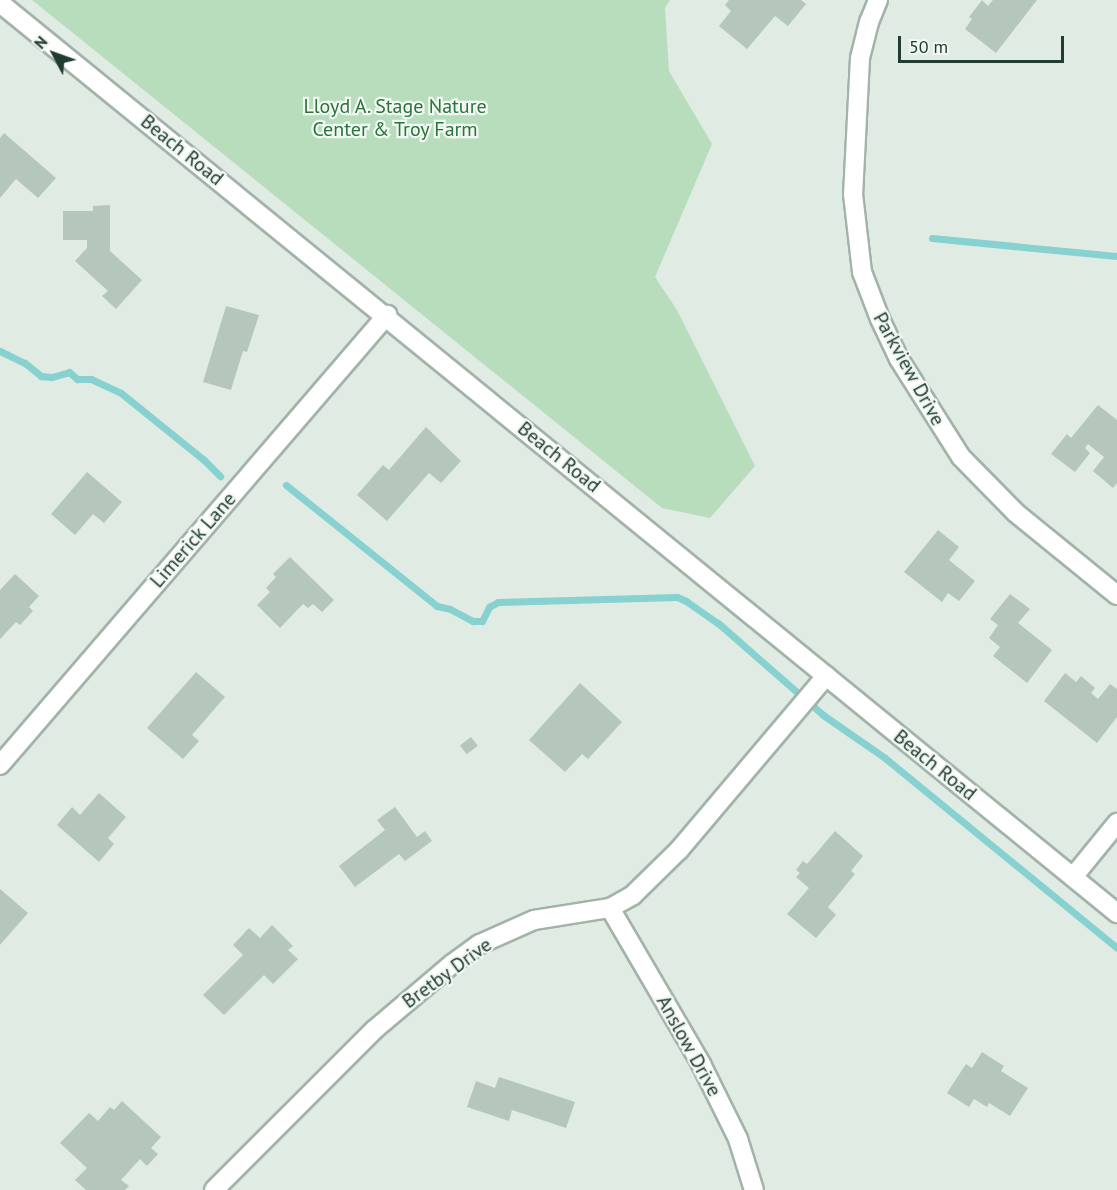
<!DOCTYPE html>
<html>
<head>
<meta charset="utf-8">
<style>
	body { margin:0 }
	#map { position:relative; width:1117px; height:1190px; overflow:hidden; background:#e0ebe4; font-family:"PT Sans",sans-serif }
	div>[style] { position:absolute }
	.green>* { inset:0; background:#b8ddbc }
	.stream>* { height:7px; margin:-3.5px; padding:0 3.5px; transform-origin:3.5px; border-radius:3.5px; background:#87d1d0 }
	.building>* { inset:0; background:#b5c6bd; transform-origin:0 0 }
	.roads { filter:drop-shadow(2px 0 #a3b3aa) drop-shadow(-2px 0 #a3b3aa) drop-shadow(0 2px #a3b3aa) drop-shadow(0 -2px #a3b3aa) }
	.minor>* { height:18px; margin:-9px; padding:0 9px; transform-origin:9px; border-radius:9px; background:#fff }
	span { translate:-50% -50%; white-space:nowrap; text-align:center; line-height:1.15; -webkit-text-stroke:4.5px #f1f8f3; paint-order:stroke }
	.park-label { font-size:20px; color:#2a733a }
	.street-label { font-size:20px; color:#213c30 }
	.north { position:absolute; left:24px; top:24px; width:60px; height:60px; -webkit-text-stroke:4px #f1f8f3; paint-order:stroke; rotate:311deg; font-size:16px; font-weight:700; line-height:24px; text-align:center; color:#213c30 }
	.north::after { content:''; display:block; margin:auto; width:21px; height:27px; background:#213c30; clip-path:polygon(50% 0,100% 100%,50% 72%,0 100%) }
	.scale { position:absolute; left:898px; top:36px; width:166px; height:27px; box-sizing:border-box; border:3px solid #213c30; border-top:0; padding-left:8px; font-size:18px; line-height:21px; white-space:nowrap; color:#213c30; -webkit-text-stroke:4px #f1f8f3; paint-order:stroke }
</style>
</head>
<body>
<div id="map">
	<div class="green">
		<i style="clip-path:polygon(32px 0,670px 0,665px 8px,669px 71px,712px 144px,655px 277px,677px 310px,755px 466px,710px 518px,662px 508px)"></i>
	</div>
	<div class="stream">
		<i style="left:932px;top:238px;width:186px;rotate:5.6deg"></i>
		<i style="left:0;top:351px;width:28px;rotate:26deg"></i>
		<i style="left:25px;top:363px;width:21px;rotate:39deg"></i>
		<i style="left:41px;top:376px;width:11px;rotate:5deg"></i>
		<i style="left:52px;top:377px;width:18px;rotate:-16deg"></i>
		<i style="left:69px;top:372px;width:11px;rotate:41deg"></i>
		<i style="left:77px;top:379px;width:14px"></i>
		<i style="left:91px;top:379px;width:33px;rotate:25deg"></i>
		<i style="left:121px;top:393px;width:107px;rotate:38.9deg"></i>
		<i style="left:204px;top:460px;width:23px;rotate:45deg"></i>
		<i style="left:286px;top:485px;width:193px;rotate:38.7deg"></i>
		<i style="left:437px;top:606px;width:13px;rotate:13deg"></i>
		<i style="left:450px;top:609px;width:26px;rotate:28deg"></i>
		<i style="left:473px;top:621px;width:9px"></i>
		<i style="left:482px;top:621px;width:16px;rotate:-63deg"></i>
		<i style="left:489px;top:607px;width:10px;rotate:-29deg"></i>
		<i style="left:498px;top:602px;width:179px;rotate:-1.6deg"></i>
		<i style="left:677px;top:597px;width:10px;rotate:24deg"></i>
		<i style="left:686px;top:601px;width:39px;rotate:35deg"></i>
		<i style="left:718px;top:623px;width:140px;rotate:41.2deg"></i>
		<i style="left:823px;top:715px;width:75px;rotate:34.7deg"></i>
		<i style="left:885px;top:758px;width:300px;rotate:39.3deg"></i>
	</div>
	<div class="building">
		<i style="clip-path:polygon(729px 0,801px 0,806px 4px,788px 26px,775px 16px,747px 49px,719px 26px,731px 11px,725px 5px)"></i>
		<i style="clip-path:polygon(982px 0,988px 6px,993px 0,1037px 0,996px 53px,965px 29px,972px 19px,969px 17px)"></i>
		<i style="clip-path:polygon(4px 133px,56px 178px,38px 198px,16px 179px,0 198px,0 138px)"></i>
		<i style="clip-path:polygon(110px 205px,110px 251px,142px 280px,116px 309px,102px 296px,108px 291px,75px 261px,87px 248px,87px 240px,63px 240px,63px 211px,93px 211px,93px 206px)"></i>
		<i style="clip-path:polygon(226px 306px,259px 315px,247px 352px,243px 351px,231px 390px,203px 382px)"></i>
		<i style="clip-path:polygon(1098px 405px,1117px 420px,1117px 483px,1113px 488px,1093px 471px,1104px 457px,1088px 444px,1085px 448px,1090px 453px,1075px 472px,1051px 454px,1067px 434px,1071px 438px)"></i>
		<i style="clip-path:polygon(426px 427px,461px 461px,441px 483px,429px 473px,387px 521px,357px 495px,383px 465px,389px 470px)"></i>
		<i style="clip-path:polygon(87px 472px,122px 502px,104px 523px,93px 514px,75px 535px,51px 514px)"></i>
		<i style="clip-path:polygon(938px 530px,959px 547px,949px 560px,975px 581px,959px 601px,948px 593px,942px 602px,904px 572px)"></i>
		<i style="clip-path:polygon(290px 557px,334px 600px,322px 612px,313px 604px,308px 608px,303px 604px,280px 628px,257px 605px,270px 592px,266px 588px,276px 577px,273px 574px)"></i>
		<i style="clip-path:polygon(15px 574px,39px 596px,29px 607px,33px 611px,20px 625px,16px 622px,0 639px,0 590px)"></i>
		<i style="clip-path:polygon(1010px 594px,1030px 609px,1018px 623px,1052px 650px,1027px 683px,993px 656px,1000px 647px,989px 638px,998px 625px,990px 619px)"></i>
		<i style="clip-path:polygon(196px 672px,225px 697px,192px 735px,199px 741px,183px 759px,147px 728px)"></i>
		<i style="clip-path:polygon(1065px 673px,1076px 682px,1081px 676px,1095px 688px,1091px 693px,1098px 699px,1110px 684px,1117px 689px,1117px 717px,1097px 743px,1044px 701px)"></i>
		<i style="clip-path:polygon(580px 683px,622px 722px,588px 759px,582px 754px,565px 772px,529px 740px)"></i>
		<i style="left:471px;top:737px;width:11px;height:14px;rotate:52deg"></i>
		<i style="clip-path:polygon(99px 793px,126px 817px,108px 838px,114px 844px,99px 862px,57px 825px,72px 807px,80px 815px)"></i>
		<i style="clip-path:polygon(395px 807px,417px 837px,425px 831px,432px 841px,405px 861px,399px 854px,355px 887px,339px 866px,385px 830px,377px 820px)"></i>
		<i style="clip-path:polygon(835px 831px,863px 856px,851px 871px,855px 874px,828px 907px,836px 915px,816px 938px,787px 914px,809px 888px,796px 877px,800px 873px,796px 870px,803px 861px,807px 864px)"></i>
		<i style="clip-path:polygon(0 889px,28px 913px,0 945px)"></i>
		<i style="clip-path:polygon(272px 925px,293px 946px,288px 950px,298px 959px,273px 984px,264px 975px,224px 1015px,203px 995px,243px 955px,233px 945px,249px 928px,260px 938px)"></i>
		<i style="clip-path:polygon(982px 1052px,1004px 1066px,1001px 1071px,1028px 1088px,1010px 1116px,989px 1103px,987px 1107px,974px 1099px,969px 1107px,947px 1093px,966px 1064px,972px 1068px)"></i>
		<i style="clip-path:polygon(499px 1077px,575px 1102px,566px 1128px,512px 1110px,509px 1121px,467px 1107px,476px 1081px,495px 1088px)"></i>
		<i style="clip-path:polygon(122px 1101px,161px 1137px,151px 1148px,158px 1154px,147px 1166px,140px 1159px,121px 1180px,129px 1186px,125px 1190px,86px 1190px,75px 1180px,87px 1168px,60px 1143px,89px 1113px,98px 1121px,110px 1107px,114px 1110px)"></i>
	</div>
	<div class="roads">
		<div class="minor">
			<i style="left:878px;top:0;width:24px;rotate:112deg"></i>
			<i style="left:869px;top:22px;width:37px;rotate:104deg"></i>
			<i style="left:860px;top:58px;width:136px;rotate:92.9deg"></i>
			<i style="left:853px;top:194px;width:79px;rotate:83.4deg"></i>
			<i style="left:862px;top:272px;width:50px;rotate:69deg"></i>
			<i style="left:880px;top:319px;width:44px;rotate:64.6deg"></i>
			<i style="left:899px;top:359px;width:116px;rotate:57.7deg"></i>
			<i style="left:961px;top:457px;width:78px;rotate:45.5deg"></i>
			<i style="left:1016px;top:513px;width:130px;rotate:39.1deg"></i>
			<i style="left:0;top:3px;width:1441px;rotate:39.17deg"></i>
			<i style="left:0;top:765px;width:594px;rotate:-49.3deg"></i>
			<i style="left:1073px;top:877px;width:70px;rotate:-50.8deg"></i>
			<i style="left:610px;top:908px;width:181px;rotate:59.7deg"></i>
			<i style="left:701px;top:1064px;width:84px;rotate:63.7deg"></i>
			<i style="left:738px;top:1139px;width:53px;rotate:72.6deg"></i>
			<i style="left:214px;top:1190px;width:226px;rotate:-45deg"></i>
			<i style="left:374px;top:1030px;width:102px;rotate:-40.2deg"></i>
			<i style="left:452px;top:964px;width:34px;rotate:-36deg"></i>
			<i style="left:480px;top:944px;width:59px;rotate:-24deg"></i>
			<i style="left:534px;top:920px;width:77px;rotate:-9deg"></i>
			<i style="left:610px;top:908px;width:26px;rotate:-29deg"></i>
			<i style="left:633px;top:895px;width:64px;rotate:-44.4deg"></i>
			<i style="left:679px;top:850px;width:228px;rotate:-49.8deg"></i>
		</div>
	</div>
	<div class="park-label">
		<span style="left:395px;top:118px">Lloyd A. Stage Nature<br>Center &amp; Troy Farm</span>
	</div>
	<div class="street-label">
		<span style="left:182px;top:150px;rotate:39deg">Beach Road</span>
		<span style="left:909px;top:369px;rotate:61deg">Parkview Drive</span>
		<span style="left:559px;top:457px;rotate:39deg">Beach Road</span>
		<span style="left:193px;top:540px;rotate:-49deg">Limerick Lane</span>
		<span style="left:935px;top:765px;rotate:39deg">Beach Road</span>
		<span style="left:447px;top:973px;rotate:-36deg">Bretby Drive</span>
		<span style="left:689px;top:1046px;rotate:61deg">Anslow Drive</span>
	</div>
	<div class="north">N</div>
	<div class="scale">50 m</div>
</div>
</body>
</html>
